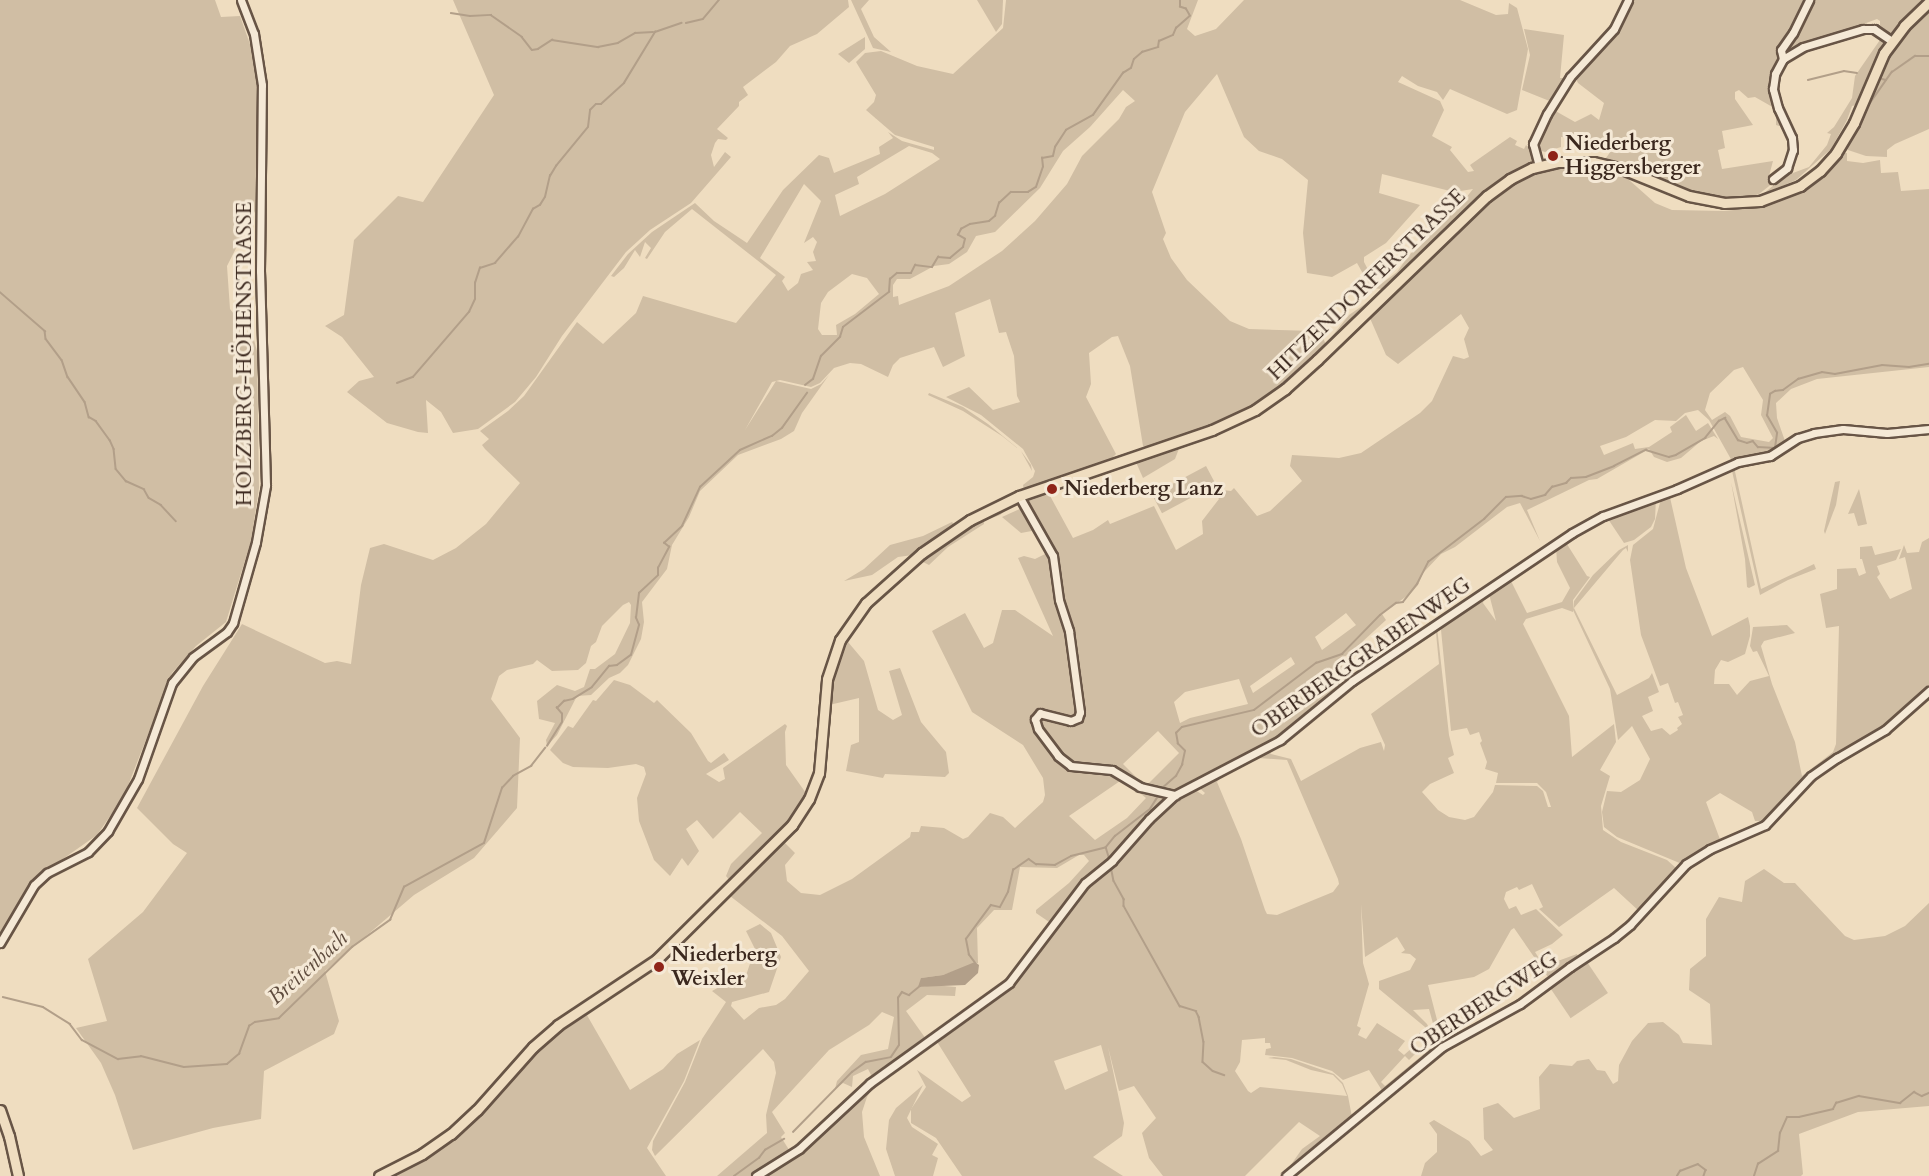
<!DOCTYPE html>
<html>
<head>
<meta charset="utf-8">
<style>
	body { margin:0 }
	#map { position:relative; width:1929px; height:1176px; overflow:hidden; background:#efddc0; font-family:Cardo,serif }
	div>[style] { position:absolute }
	.green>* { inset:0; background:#d0bea4; transform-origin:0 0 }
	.water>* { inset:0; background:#b29f89 }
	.stream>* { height:1.5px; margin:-0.75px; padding:0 0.75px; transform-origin:0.75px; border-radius:0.75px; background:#b29f89 }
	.roads { filter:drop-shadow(2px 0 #685546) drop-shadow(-2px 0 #685546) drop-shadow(0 2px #685546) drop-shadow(0 -2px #685546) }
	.minor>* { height:7px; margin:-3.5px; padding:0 3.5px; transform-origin:3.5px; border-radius:3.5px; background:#f5e9d6 }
	.major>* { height:9px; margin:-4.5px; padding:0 4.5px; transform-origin:4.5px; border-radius:4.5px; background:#efddc0 }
	.dots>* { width:16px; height:16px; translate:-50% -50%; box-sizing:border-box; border:3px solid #f5e9d6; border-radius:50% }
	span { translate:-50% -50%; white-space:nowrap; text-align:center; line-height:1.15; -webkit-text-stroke:6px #f5e9d6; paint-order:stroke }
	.poi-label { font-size:21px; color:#3b281e; font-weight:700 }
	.left { translate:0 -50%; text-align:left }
	.street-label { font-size:21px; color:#3b281e }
	.water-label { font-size:22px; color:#5f4c3e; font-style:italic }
</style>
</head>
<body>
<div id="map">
	<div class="green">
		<i style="clip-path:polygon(0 0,215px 0,221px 17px,240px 16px,251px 47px,258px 78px,255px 211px,227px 266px,230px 309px,254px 340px,257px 351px,259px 488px,251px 541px,226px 622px,196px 646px,172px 673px,124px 796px,97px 835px,30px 882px,0 935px)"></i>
		<i style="clip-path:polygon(453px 0,848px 0,849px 7px,817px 34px,790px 46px,776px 62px,743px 87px,748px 95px,739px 102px,739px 106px,717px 129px,728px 138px,726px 140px,718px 139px,715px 143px,711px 155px,714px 167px,725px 152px,731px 157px,691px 203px,650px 230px,626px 252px,562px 336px,536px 377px,515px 402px,478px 429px,453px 433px,441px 412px,426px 400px,428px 433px,418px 432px,387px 423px,347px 392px,359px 381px,374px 377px,342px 337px,325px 326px,344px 315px,354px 240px,398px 196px,423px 202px,494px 95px)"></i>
		<i style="clip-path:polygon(851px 0,869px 0,861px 9px,874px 37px,891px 52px,873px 48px)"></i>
		<i style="clip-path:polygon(977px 0,1003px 0,1002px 24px,996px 32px)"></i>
		<i style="clip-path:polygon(evenodd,1006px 0,1198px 0,1187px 29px,1195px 36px,1216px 29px,1244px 0,1460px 0,1496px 15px,1508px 14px,1509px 3px,1517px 8px,1528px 49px,1517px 110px,1507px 114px,1450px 89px,1443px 100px,1437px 92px,1418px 86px,1402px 76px,1398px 82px,1440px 101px,1444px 110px,1432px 136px,1452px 147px,1450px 150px,1468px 172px,1474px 171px,1470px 165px,1510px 137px,1517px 141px,1515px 145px,1524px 149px,1526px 145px,1529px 148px,1533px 162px,1482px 192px,1483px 195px,1382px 289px,1371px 288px,1357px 263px,1332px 277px,1307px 273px,1303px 233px,1308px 180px,1282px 159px,1259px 151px,1244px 137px,1217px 74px,1185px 112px,1152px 192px,1166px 233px,1163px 239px,1171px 258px,1187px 280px,1230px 321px,1249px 329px,1315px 331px,1322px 335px,1326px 345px,1284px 387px,1231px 420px,1148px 448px,1143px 446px,1130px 366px,1118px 336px,1112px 337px,1089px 353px,1091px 384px,1086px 397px,1116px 454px,1109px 461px,1024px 490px,1023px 485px,1033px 477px,1035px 471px,1023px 449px,981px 415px,946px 397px,969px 387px,993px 410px,1020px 402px,1017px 396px,1014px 356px,1006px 332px,999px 333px,990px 299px,955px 313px,965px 356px,943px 367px,934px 347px,900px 358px,893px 365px,888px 377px,861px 364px,850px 363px,834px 368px,820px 383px,811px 387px,780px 380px,772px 382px,745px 430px,776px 381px,811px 389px,821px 384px,829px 375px,802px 413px,794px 431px,781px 439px,738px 455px,700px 491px,689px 517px,672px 545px,667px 569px,642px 602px,644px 622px,641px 639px,628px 665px,620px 673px,609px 678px,591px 695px,577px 696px,557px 735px,547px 746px,546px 740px,555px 723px,539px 719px,537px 701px,557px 685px,575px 691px,584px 687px,590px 669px,595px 669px,615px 654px,630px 623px,631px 605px,629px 602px,623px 605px,602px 626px,596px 642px,591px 646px,586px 663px,578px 670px,552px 671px,537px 660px,533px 664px,507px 670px,499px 676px,491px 699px,520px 738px,517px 808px,474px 858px,414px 895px,325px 971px,339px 1021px,334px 1034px,264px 1071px,261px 1119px,213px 1128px,133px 1150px,115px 1095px,101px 1063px,76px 1028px,107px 1021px,88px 959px,143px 912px,187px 853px,173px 844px,137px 808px,203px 686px,242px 624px,325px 663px,337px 661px,351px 664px,361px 585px,370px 548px,384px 544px,433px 560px,456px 548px,486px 524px,520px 483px,485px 449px,482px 445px,489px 439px,480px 431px,508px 411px,524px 396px,577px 322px,603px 344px,636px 313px,643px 296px,736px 323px,776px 275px,692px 209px,665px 232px,647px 259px,645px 258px,651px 248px,645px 242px,640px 257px,635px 250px,624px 268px,614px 277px,611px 276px,628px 254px,652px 232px,695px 203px,714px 221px,747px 243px,783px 190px,819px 155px,829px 158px,834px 173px,880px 154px,879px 147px,893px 138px,888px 132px,902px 141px,934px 150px,934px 147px,895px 135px,866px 110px,874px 102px,876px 95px,856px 62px,865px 53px,881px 51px,917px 66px,953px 74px,1003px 28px,1006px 0,1123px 90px,1135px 101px,1126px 107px,1119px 119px,1082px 156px,1067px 184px,1035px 221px,1002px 251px,949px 286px,899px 305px,898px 296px,893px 297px,893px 285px,897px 279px,910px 279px,934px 266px,949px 264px,967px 252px,976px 236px,995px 232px,1040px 188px,1063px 151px,1090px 127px,1123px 90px,1006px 0,909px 146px,932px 153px,940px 159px,885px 194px,840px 216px,835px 195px,859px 184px,857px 177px,909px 146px,1006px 0,1382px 174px,1454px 192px,1473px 189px,1457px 209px,1409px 255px,1397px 272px,1377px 287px,1364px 262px,1364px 257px,1386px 243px,1420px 205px,1379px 193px,1382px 174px,1006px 0,804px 184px,821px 201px,804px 243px,813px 237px,817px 242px,813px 252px,816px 261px,807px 262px,813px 270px,801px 274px,798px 283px,788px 291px,782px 281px,785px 277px,760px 258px,804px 184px,1006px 0,852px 274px,867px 278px,879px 294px,855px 314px,836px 325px,837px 335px,822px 335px,818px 329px,821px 303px,828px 292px,852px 274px)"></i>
		<i style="clip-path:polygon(1630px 0,1807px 0,1796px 24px,1780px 48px,1771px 78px,1786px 128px,1776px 125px,1776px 109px,1755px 97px,1748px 98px,1739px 90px,1735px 92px,1735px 99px,1753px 125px,1722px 131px,1725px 148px,1718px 150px,1722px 169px,1773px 161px,1769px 176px,1773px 183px,1759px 194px,1745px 199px,1707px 199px,1609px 163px,1606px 158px,1613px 148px,1584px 139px,1561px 137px,1561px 147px,1545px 152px,1539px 150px,1537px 142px,1552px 109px,1575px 122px,1591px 114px,1599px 120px,1604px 103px,1578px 83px,1574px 75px,1609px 39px)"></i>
		<i style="clip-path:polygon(1811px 0,1925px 0,1891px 34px,1880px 29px,1880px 21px,1877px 19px,1785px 53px)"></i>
		<i style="clip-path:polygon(1929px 6px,1929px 129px,1895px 144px,1887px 150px,1887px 157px,1866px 156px,1848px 150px,1845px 145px,1872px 84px,1894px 43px)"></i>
		<i style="clip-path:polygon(1524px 29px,1564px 35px,1560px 78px,1567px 78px,1552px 102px,1522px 90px,1530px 55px)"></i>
		<i style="clip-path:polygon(865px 37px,865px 49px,849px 63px,838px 54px)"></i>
		<i style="clip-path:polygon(1882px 37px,1885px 42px,1871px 67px,1856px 105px,1852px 106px,1847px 120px,1831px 149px,1796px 180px,1763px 194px,1785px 176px,1809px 167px,1827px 145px,1831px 134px,1827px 133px,1834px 127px,1852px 98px,1855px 76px)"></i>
		<i style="clip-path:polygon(evenodd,1844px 153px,1847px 153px,1847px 161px,1863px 163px,1880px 160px,1881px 173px,1898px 172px,1901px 191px,1929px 189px,1929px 367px,1817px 379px,1791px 389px,1776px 403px,1777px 418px,1785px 441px,1773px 453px,1732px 461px,1709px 420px,1698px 410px,1685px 413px,1676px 421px,1655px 420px,1626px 437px,1600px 446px,1604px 455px,1633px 443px,1635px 449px,1649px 447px,1672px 432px,1670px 427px,1686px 415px,1696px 431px,1708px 423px,1718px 439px,1714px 436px,1701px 441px,1681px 458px,1667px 462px,1654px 457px,1649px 449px,1597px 479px,1589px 480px,1527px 510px,1540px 541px,1520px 503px,1507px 507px,1455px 547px,1441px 554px,1423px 573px,1418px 585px,1411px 593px,1382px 614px,1386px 620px,1349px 654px,1338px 660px,1351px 680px,1279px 739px,1181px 789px,1171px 791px,1146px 787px,1120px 772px,1083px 767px,1067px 762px,1038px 725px,1039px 715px,1079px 719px,1057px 568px,1024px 499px,1062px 485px,1049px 494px,1073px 538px,1093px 530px,1108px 520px,1110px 524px,1154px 506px,1176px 550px,1203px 534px,1202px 521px,1219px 499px,1216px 495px,1223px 490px,1231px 491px,1234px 488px,1257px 516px,1270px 511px,1302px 481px,1290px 466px,1292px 455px,1339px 458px,1361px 453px,1420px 413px,1432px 401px,1453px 356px,1464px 359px,1469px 357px,1464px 339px,1469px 328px,1461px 314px,1398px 364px,1386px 355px,1369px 316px,1460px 227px,1480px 211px,1489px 199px,1496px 197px,1494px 194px,1511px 182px,1540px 169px,1585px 164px,1619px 171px,1655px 203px,1672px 210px,1724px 211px,1754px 208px,1786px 196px,1844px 153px,1743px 367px,1763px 400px,1761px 415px,1773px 438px,1769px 442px,1741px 437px,1730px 416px,1725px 412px,1712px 420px,1705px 410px,1710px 393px,1734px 370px,1743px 367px,1844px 153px,1346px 613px,1356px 625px,1322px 650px,1315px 637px,1346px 613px,1844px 153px,1291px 657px,1295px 664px,1253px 693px,1250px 686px,1291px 657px,1844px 153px,1239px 679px,1248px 704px,1190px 718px,1180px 723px,1174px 702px,1185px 692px,1239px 679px,1844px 153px,1158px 731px,1179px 753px,1148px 784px,1137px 778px,1123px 764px,1158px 731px)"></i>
		<i style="clip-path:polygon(1378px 295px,1332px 341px,1329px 340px,1349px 315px)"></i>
		<i style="clip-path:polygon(929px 393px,963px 407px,988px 424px,1021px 451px,1031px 465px,1032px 471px,1021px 451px,1002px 436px,963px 411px,928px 395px)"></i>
		<i style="clip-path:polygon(1180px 446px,1175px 459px,1143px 478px,1135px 460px)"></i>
		<i style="left:1206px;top:466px;width:21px;height:61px;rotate:62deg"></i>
		<i style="clip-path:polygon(1734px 467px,1761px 589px,1814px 564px,1816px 569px,1788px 580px,1760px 595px,1732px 471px)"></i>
		<i style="clip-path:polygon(1840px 481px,1836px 505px,1825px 534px,1824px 531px,1835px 482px)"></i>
		<i style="clip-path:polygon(1731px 482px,1755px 585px,1749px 588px,1747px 587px,1745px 559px)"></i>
		<i style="clip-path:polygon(1859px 489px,1867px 524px,1858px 526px,1854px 513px,1848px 514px)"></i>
		<i style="clip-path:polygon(1669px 493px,1686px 568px,1712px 636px,1748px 617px,1750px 626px,1750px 636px,1745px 654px,1728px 662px,1721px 660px,1715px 670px,1714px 684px,1729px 684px,1737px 695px,1750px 681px,1769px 676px,1757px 651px,1753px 652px,1750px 646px,1753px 627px,1787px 625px,1795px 633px,1764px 641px,1761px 646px,1772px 684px,1795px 742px,1802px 776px,1833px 752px,1836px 744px,1839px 626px,1826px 628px,1820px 594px,1837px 589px,1837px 569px,1856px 568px,1859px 576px,1866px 573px,1862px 559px,1860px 559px,1860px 547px,1872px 546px,1875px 555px,1901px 549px,1896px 560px,1877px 566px,1880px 574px,1877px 577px,1890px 599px,1912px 589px,1905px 557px,1899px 559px,1904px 545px,1907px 553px,1919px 552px,1922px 542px,1929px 538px,1929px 688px,1889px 725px,1841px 753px,1766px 821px,1755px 821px,1752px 812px,1720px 793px,1706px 802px,1721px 842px,1682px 864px,1617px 837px,1604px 827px,1602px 812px,1607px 791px,1621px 792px,1640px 780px,1650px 759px,1632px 726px,1618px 740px,1610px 689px,1573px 610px,1574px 601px,1593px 575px,1619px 550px,1628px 545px,1628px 552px,1626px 548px,1623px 550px,1574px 608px,1617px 695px,1649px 678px,1652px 673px,1659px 692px,1648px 697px,1653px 711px,1642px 716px,1651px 731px,1662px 728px,1670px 735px,1678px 730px,1677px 728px,1682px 724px,1678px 717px,1683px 715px,1678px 702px,1675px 703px,1668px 683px,1660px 686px,1641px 635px,1630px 560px,1633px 545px,1653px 529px,1661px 499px)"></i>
		<i style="clip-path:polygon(1656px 499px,1655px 519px,1651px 527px,1634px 540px,1624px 543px,1606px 516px)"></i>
		<i style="clip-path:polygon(1018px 501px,1000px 515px,984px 521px,984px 524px,948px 547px,929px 565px,921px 561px,969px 525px)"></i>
		<i style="clip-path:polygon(1022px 508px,1037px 530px,1021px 533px,1002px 517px)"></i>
		<i style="clip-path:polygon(952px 522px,954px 524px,949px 529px,913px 555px,898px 557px,872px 575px,844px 581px,864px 569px,890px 545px,923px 536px)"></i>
		<i style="clip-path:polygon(evenodd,1565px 541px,1587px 576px,1590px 577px,1573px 600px,1573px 612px,1562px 608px,1526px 619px,1523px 624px,1569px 716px,1572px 757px,1614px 724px,1616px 742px,1600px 770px,1610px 776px,1601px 806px,1603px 830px,1621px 842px,1667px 860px,1676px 868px,1640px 912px,1614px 888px,1559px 927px,1539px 909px,1543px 907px,1532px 884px,1519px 890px,1517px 887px,1506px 892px,1504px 899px,1509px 909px,1516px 906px,1521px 915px,1536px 909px,1563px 935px,1552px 944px,1535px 952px,1544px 966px,1577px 954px,1578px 958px,1550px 980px,1514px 928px,1511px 930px,1489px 969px,1474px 977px,1428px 985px,1443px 1043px,1437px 1038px,1429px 1009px,1413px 1010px,1427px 1024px,1431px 1032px,1379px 989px,1379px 981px,1410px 970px,1416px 959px,1410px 954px,1401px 953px,1405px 950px,1397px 937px,1365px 957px,1361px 904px,1363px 963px,1369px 984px,1357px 1026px,1361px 1028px,1358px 1035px,1366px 1039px,1377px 1023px,1405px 1041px,1398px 1050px,1404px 1055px,1413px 1047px,1418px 1051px,1409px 1060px,1405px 1056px,1381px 1082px,1385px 1086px,1431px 1048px,1417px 1036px,1421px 1031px,1436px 1048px,1383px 1092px,1369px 1070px,1343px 1080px,1332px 1071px,1292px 1058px,1265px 1055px,1266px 1049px,1271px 1048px,1270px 1043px,1265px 1043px,1265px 1038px,1242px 1040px,1240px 1062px,1235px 1071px,1248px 1091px,1251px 1093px,1260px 1087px,1347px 1096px,1342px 1084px,1333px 1075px,1311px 1070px,1286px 1060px,1268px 1058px,1274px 1057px,1291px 1059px,1334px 1074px,1343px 1083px,1348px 1096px,1352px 1117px,1283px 1176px,1302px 1149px,1320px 1136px,1299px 1122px,1245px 1176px,1163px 1176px,1149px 1158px,1142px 1133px,1156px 1118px,1134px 1086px,1119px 1091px,1108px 1047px,1124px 1123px,1122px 1136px,1093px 1157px,1123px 1176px,962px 1176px,936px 1138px,911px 1123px,911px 1109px,926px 1087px,917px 1070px,962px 1102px,971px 1096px,934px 1037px,1000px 991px,1078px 893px,1164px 806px,1192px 788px,1203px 795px,1205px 793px,1196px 785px,1268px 750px,1271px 754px,1291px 759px,1301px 781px,1360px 748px,1381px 742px,1384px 751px,1385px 745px,1371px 714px,1439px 664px,1436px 633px,1355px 685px,1355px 682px,1437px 627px,1449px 735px,1454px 755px,1448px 758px,1454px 773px,1430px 784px,1422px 792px,1438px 810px,1449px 817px,1465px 820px,1474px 817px,1493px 792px,1495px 785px,1537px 786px,1543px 791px,1548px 807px,1551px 807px,1546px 792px,1537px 783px,1496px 783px,1498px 773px,1485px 769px,1487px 762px,1480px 743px,1482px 741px,1479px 732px,1470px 735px,1467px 728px,1451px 731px,1441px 630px,1442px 625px,1486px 593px,1483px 603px,1496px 621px,1488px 590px,1509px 577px,1527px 613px,1562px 602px,1570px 588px,1557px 562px,1556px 547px,1565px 541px,1258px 758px,1287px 760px,1338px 879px,1339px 884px,1333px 892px,1277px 915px,1267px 914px,1265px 910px,1241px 839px,1217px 782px,1220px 778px,1258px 758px,1565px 541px,1101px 1045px,1108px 1071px,1065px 1090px,1054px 1061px,1101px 1045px)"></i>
		<i style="clip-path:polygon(evenodd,1049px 552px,1064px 621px,1079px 712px,1075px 719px,1051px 714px,1034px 717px,1065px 765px,1106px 770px,1162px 794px,1167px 800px,1052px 924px,1036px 913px,1036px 910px,1069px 883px,1089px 861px,1084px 855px,1079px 855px,1057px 868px,1020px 867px,1012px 910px,994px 910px,977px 928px,978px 963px,943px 975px,921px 978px,921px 987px,933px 985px,956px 987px,955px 996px,927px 995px,906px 1011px,926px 1039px,868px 1082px,871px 1075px,868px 1069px,853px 1076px,852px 1087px,843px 1083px,835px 1089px,837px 1081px,861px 1055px,888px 1049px,894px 1017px,882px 1012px,869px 1025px,829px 1050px,772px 1112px,785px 1133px,781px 1137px,791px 1153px,753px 1176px,717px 1176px,767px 1133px,766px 1115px,776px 1073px,774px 1062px,763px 1049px,655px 1156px,652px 1150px,653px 1141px,685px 1082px,702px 1039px,726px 1002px,712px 991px,721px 986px,742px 987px,755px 949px,746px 931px,760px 924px,771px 933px,781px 957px,769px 992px,732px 1002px,731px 1006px,744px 1020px,759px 1008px,776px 1005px,785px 999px,809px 971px,782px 936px,730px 896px,784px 842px,795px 853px,785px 865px,787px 881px,801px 893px,820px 895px,852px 879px,910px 837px,911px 832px,919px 832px,921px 826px,944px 828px,963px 839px,968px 837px,990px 813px,1003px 817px,1015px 828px,1043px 802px,1045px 795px,1043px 778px,1023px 745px,972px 712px,932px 631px,965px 613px,984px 648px,993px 643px,1002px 610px,1015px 610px,1053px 636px,1018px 558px,1024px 556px,1035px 559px,1049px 552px,1123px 779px,1146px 798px,1127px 818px,1095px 840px,1069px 816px,1123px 779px)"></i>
		<i style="clip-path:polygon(848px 642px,864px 661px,878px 710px,893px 720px,902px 715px,889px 671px,900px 668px,921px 722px,946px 752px,949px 773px,945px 777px,885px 774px,883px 778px,846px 771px,851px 745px,859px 742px,859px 698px,829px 705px,836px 662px)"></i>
		<i style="clip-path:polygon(614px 680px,630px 685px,654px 703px,657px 700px,691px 733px,708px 761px,711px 763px,724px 753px,729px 760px,706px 774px,719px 782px,725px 779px,723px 768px,785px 724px,787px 726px,785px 732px,786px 765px,808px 796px,800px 811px,730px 881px,726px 876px,731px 864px,762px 833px,740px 812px,713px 839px,697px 820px,686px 829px,699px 851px,688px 866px,682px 858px,670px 876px,654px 860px,639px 821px,637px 798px,646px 774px,644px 767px,636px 764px,608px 768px,573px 767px,563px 763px,550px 750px,568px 726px,573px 728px,593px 700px,596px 701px)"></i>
		<i style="clip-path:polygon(1764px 869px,1784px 883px,1795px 883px,1845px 936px,1854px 940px,1885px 936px,1905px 926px,1929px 903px,1929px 1106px,1858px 1112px,1799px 1134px,1803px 1174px,1801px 1176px,1421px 1176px,1425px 1163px,1437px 1152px,1437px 1134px,1429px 1123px,1434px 1120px,1469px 1141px,1481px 1156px,1493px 1150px,1484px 1139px,1483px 1108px,1498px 1103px,1514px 1118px,1540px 1109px,1539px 1077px,1550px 1064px,1572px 1066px,1577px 1061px,1589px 1059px,1597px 1070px,1605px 1071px,1613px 1084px,1618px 1081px,1619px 1065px,1632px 1041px,1648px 1023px,1663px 1022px,1679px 1035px,1683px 1043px,1712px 1045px,1710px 1004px,1689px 990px,1690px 969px,1706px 956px,1706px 919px,1719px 897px,1742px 902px,1745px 881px)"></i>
		<i style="left:1585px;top:959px;width:41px;height:45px;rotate:56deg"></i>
		<i style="clip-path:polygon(584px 1010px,630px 1090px,663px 1069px,677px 1054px,700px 1040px,684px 1081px,647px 1148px,666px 1176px,385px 1176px,423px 1156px,540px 1044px)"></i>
		<i style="clip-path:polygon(894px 1069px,874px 1086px,867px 1097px,862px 1112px,864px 1137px,880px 1176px,758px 1176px,795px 1154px,866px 1089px)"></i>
		<i style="clip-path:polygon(923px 1085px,907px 1118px,912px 1127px,938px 1144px,932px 1155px,938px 1158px,933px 1176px,895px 1176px,886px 1149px,889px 1120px,896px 1108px)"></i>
	</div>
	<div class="water">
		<i style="clip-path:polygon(975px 962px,979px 965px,978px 973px,965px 985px,918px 987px,921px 978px,943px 975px)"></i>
	</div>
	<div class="stream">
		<i style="left:451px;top:13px;width:19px;rotate:9deg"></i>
		<i style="left:470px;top:16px;width:21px;rotate:-3deg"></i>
		<i style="left:491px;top:15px;width:38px;rotate:35deg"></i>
		<i style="left:522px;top:37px;width:16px;rotate:52deg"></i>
		<i style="left:532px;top:50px;width:6px;rotate:-9deg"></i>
		<i style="left:538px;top:49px;width:17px;rotate:-33deg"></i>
		<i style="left:552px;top:40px;width:47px;rotate:8.7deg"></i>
		<i style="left:598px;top:47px;width:20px;rotate:-11deg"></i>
		<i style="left:618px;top:43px;width:20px;rotate:-30deg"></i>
		<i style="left:635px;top:33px;width:18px;rotate:-3deg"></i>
		<i style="left:686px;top:23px;width:17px;rotate:-13deg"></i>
		<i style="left:703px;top:19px;width:25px;rotate:-50deg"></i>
		<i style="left:1878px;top:78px;width:8px;rotate:14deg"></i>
		<i style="left:1808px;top:80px;width:37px;rotate:-14deg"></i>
		<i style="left:1844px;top:71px;width:13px;rotate:9deg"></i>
		<i style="left:1870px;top:103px;width:38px;rotate:-55deg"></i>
		<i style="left:1892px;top:72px;width:28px;rotate:-35deg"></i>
		<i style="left:1915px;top:56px;width:14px"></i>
		<i style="left:0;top:292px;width:60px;rotate:40.9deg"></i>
		<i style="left:45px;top:331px;width:8px;rotate:83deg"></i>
		<i style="left:46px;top:339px;width:26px;rotate:53deg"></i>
		<i style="left:62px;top:360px;width:18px;rotate:71deg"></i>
		<i style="left:68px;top:377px;width:30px;rotate:56deg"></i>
		<i style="left:85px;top:402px;width:16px;rotate:75deg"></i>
		<i style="left:89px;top:417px;width:8px;rotate:30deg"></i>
		<i style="left:96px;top:421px;width:24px;rotate:54deg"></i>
		<i style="left:110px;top:440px;width:10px;rotate:66deg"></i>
		<i style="left:114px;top:449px;width:20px;rotate:84deg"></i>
		<i style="left:116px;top:469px;width:16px;rotate:50deg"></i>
		<i style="left:126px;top:481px;width:20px;rotate:24deg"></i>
		<i style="left:144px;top:489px;width:10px;rotate:61deg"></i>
		<i style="left:149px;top:498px;width:14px;rotate:30deg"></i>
		<i style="left:161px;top:505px;width:22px;rotate:47deg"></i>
		<i style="left:397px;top:383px;width:17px;rotate:-21deg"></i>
		<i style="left:413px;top:377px;width:86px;rotate:-49.3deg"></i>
		<i style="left:469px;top:312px;width:14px;rotate:-65deg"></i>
		<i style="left:475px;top:299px;width:16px;rotate:-90deg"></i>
		<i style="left:475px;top:283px;width:16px;rotate:-72deg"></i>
		<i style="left:480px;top:268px;width:16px;rotate:-18deg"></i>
		<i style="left:495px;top:263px;width:35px;rotate:-49deg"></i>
		<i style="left:518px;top:237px;width:32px;rotate:-62deg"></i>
		<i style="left:533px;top:209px;width:8px;rotate:-30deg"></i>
		<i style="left:540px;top:205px;width:9px;rotate:-58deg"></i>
		<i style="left:545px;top:197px;width:22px;rotate:-77deg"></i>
		<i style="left:550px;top:176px;width:12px;rotate:-59deg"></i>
		<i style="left:556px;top:166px;width:50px;rotate:-50.6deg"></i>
		<i style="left:588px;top:127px;width:17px;rotate:-83deg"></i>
		<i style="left:590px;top:110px;width:8px;rotate:-45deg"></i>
		<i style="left:596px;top:104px;width:5px"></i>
		<i style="left:601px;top:104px;width:31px;rotate:-42deg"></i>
		<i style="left:624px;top:83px;width:60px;rotate:-58.7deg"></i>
		<i style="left:655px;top:32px;width:28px;rotate:-19deg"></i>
		<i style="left:805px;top:385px;width:10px;rotate:-37deg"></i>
		<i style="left:813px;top:379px;width:24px;rotate:-71deg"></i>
		<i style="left:821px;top:356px;width:27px;rotate:-45deg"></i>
		<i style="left:840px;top:337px;width:10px;rotate:-73deg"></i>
		<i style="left:843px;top:327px;width:58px;rotate:-37.3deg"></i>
		<i style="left:889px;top:292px;width:13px;rotate:-86deg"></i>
		<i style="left:890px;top:279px;width:9px;rotate:-41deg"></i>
		<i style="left:897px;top:273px;width:14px"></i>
		<i style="left:911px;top:273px;width:9px;rotate:-63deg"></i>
		<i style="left:915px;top:265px;width:17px;rotate:7deg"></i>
		<i style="left:932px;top:267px;width:12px;rotate:-59deg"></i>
		<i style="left:938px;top:257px;width:12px;rotate:5deg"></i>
		<i style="left:950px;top:258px;width:17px;rotate:-40deg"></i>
		<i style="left:963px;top:247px;width:8px;rotate:-76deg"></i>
		<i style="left:965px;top:239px;width:8px;rotate:-150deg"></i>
		<i style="left:958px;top:235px;width:7px;rotate:-63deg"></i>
		<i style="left:961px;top:229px;width:10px;rotate:-29deg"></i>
		<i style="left:970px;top:224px;width:19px;rotate:-9deg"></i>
		<i style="left:989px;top:221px;width:8px;rotate:-40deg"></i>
		<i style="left:995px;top:216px;width:14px;rotate:-73deg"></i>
		<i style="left:999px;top:203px;width:16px;rotate:-43deg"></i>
		<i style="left:1011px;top:192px;width:17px"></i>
		<i style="left:1028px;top:192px;width:9px;rotate:-32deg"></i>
		<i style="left:1036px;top:187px;width:21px;rotate:-71deg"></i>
		<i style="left:1043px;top:167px;width:9px;rotate:-96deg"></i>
		<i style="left:1042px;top:158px;width:11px;rotate:-10deg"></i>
		<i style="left:1053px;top:156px;width:9px;rotate:-77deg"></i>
		<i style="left:1055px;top:147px;width:20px;rotate:-57deg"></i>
		<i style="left:1066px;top:130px;width:31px;rotate:-29deg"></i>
		<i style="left:1093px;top:115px;width:52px;rotate:-54.5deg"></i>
		<i style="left:1123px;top:73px;width:9px;rotate:-32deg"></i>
		<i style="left:1131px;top:68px;width:9px;rotate:-72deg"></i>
		<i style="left:1134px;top:59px;width:11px;rotate:-41deg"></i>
		<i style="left:1142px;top:52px;width:17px;rotate:-17deg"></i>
		<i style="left:1158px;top:47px;width:6px;rotate:-81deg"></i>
		<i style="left:1159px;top:41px;width:15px;rotate:-23deg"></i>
		<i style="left:1173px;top:35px;width:8px;rotate:-67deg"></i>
		<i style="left:1176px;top:28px;width:18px;rotate:-41deg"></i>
		<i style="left:1190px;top:16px;width:8px;rotate:-120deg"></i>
		<i style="left:1186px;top:9px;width:6px;rotate:-162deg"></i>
		<i style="left:1180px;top:7px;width:7px;rotate:-90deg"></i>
		<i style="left:547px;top:746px;width:28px;rotate:-58deg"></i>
		<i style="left:562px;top:722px;width:8px;rotate:-90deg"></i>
		<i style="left:562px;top:714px;width:8px;rotate:-130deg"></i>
		<i style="left:557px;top:708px;width:10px;rotate:-45deg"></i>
		<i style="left:564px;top:701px;width:9px;rotate:-13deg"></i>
		<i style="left:573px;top:699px;width:22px;rotate:-32deg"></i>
		<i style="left:592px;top:687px;width:27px;rotate:-51deg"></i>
		<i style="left:609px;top:666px;width:8px;rotate:-7deg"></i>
		<i style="left:617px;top:665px;width:17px;rotate:-36deg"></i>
		<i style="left:631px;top:655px;width:31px;rotate:-75deg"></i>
		<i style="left:639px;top:625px;width:8px;rotate:-113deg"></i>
		<i style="left:636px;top:618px;width:25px;rotate:-83deg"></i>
		<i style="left:639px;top:593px;width:26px;rotate:-43deg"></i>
		<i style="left:658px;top:575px;width:7px;rotate:-90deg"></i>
		<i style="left:658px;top:568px;width:24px;rotate:-62deg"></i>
		<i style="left:669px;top:547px;width:6px;rotate:-141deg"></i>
		<i style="left:664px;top:543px;width:25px;rotate:-43deg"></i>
		<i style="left:682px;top:526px;width:43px;rotate:-65.2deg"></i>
		<i style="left:700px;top:487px;width:54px;rotate:-42.8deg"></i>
		<i style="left:740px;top:450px;width:35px;rotate:-24deg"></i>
		<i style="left:772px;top:436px;width:13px;rotate:-39deg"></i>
		<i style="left:782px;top:428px;width:43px;rotate:-54.5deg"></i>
		<i style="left:1161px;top:789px;width:20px;rotate:-41deg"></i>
		<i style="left:1176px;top:776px;width:13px;rotate:-61deg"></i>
		<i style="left:1182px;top:765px;width:14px;rotate:-78deg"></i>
		<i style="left:1185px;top:751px;width:10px;rotate:-135deg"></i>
		<i style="left:1178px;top:744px;width:11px;rotate:-100deg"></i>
		<i style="left:1176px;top:733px;width:8px;rotate:-45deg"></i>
		<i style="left:1182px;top:727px;width:74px;rotate:-13.3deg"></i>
		<i style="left:1254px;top:710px;width:78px;rotate:-37.2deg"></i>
		<i style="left:1316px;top:663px;width:28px;rotate:-19deg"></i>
		<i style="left:1342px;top:654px;width:54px;rotate:-45.7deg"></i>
		<i style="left:1380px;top:615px;width:20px;rotate:-37deg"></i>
		<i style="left:1396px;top:603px;width:7px;rotate:-8deg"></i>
		<i style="left:1403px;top:602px;width:23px;rotate:-52deg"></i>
		<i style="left:1417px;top:584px;width:25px;rotate:-63deg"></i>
		<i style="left:1428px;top:562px;width:71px;rotate:-37.5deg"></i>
		<i style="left:1484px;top:519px;width:31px;rotate:-45deg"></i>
		<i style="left:1506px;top:497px;width:16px;rotate:-4deg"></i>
		<i style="left:1522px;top:496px;width:9px;rotate:18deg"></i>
		<i style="left:1531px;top:499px;width:15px;rotate:-16deg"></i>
		<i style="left:1545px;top:495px;width:11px;rotate:-49deg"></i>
		<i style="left:1552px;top:487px;width:15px;rotate:-16deg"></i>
		<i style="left:1566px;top:483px;width:7px;rotate:-45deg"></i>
		<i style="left:1571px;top:478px;width:15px;rotate:-4deg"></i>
		<i style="left:1586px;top:477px;width:30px;rotate:-21deg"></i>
		<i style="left:1614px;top:466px;width:36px;rotate:-27deg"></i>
		<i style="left:1646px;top:450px;width:24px;rotate:17deg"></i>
		<i style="left:1669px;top:457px;width:7px;rotate:-16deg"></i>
		<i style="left:1676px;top:455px;width:34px;rotate:-30deg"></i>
		<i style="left:1705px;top:438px;width:22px;rotate:-51deg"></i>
		<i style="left:1719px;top:421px;width:7px;rotate:-27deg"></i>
		<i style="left:1725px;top:418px;width:26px;rotate:59deg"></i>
		<i style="left:1738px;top:440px;width:9px;rotate:18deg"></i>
		<i style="left:1747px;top:443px;width:6px;rotate:-18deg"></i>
		<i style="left:1753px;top:441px;width:8px;rotate:50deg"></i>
		<i style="left:1758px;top:447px;width:17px;rotate:3deg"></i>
		<i style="left:1775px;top:448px;width:15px;rotate:-82deg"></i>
		<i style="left:1777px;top:433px;width:20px;rotate:-120deg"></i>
		<i style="left:1767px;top:416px;width:22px;rotate:-82deg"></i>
		<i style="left:1770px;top:394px;width:6px;rotate:-31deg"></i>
		<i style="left:1775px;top:391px;width:8px;rotate:-7deg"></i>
		<i style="left:1783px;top:390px;width:19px;rotate:-36deg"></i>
		<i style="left:1798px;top:379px;width:25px;rotate:-16deg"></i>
		<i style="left:1822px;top:372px;width:13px;rotate:9deg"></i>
		<i style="left:1835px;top:374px;width:48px;rotate:-10.8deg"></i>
		<i style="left:1882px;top:365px;width:27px;rotate:4deg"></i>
		<i style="left:1909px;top:367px;width:20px;rotate:-9deg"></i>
		<i style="left:1106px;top:847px;width:14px;rotate:73deg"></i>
		<i style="left:1111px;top:866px;width:15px;rotate:79deg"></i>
		<i style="left:1114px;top:881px;width:21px;rotate:61deg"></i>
		<i style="left:1124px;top:899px;width:7px;rotate:90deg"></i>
		<i style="left:1124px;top:906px;width:115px;rotate:60.8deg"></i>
		<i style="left:1180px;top:1006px;width:17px;rotate:17deg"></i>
		<i style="left:1196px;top:1011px;width:7px;rotate:63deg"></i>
		<i style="left:1199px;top:1017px;width:25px;rotate:79deg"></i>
		<i style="left:1204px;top:1042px;width:20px;rotate:93deg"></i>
		<i style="left:1203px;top:1062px;width:13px;rotate:42deg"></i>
		<i style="left:1213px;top:1071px;width:12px;rotate:20deg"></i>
		<i style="left:975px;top:963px;width:10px;rotate:-127deg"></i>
		<i style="left:969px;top:955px;width:16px;rotate:-101deg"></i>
		<i style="left:966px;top:939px;width:42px;rotate:-53.7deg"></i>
		<i style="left:991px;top:905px;width:9px;rotate:13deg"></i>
		<i style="left:1000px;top:907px;width:17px;rotate:-62deg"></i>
		<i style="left:1008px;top:892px;width:23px;rotate:-77deg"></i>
		<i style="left:1013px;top:870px;width:19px;rotate:-35deg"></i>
		<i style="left:1029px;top:859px;width:9px;rotate:36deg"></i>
		<i style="left:1036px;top:864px;width:19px;rotate:3deg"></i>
		<i style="left:1055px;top:865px;width:18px;rotate:-29deg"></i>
		<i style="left:1071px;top:856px;width:36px;rotate:-14deg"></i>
		<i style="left:1106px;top:847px;width:14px;rotate:-51deg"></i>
		<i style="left:1115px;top:836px;width:44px;rotate:-37.6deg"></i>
		<i style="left:1150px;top:809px;width:19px;rotate:-58deg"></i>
		<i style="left:3px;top:997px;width:41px;rotate:14deg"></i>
		<i style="left:43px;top:1007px;width:32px;rotate:32deg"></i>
		<i style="left:70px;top:1024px;width:20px;rotate:53deg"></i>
		<i style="left:82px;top:1040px;width:41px;rotate:27.8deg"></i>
		<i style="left:118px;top:1059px;width:23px;rotate:-7deg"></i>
		<i style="left:141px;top:1056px;width:44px;rotate:14.3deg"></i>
		<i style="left:184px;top:1067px;width:43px;rotate:-4deg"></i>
		<i style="left:227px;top:1064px;width:16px;rotate:-40deg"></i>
		<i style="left:239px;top:1054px;width:30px;rotate:-70deg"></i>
		<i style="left:249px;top:1026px;width:7px;rotate:-34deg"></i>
		<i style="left:255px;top:1022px;width:24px;rotate:-9deg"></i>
		<i style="left:279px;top:1018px;width:102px;rotate:-44.2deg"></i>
		<i style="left:352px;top:947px;width:47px;rotate:-35.4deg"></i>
		<i style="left:390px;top:920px;width:36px;rotate:-67deg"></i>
		<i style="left:404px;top:887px;width:91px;rotate:-28.8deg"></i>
		<i style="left:484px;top:843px;width:58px;rotate:-71.9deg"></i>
		<i style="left:502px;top:788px;width:16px;rotate:-47deg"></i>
		<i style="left:513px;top:776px;width:21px;rotate:-29deg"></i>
		<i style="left:531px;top:766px;width:23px;rotate:-52deg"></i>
		<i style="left:793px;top:1132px;width:84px;rotate:-45.5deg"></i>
		<i style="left:852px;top:1072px;width:17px;rotate:-36deg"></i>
		<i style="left:866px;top:1062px;width:25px;rotate:-11deg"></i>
		<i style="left:891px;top:1057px;width:14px;rotate:-56deg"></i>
		<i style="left:899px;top:1045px;width:47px;rotate:-91.2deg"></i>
		<i style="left:898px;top:998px;width:7px;rotate:-56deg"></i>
		<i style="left:902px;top:992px;width:8px;rotate:23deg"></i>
		<i style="left:909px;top:995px;width:14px;rotate:-39deg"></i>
		<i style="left:734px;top:1176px;width:31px;rotate:-36deg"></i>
		<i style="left:759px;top:1158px;width:10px;rotate:-53deg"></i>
		<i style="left:765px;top:1150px;width:22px;rotate:-30deg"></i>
		<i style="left:1677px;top:1176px;width:6px;rotate:-59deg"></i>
		<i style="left:1680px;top:1171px;width:19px;rotate:-21deg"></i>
		<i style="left:1698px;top:1164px;width:10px;rotate:37deg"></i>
		<i style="left:1706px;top:1170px;width:6px;rotate:108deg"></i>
		<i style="left:1754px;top:1176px;width:13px;rotate:-72deg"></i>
		<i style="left:1758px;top:1164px;width:24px;rotate:-33deg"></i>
		<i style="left:1778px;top:1151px;width:18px;rotate:-84deg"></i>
		<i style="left:1780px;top:1133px;width:17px;rotate:-66deg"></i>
		<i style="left:1787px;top:1117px;width:12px"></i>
		<i style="left:1799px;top:1117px;width:35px;rotate:-13deg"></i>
		<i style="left:1833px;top:1109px;width:7px;rotate:-63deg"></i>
		<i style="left:1836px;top:1103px;width:24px;rotate:-17deg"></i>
		<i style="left:1859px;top:1096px;width:42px;rotate:9.7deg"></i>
		<i style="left:1900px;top:1103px;width:18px;rotate:-38deg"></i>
		<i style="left:1914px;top:1092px;width:9px;rotate:27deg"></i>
		<i style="left:1922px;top:1096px;width:8px;rotate:-23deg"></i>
	</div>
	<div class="roads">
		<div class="minor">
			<i style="left:1783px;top:59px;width:9px;rotate:-103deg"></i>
			<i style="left:1781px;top:50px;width:21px;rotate:-55deg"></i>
			<i style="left:1793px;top:33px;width:37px;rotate:-64deg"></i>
			<i style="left:1539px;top:166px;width:23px;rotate:-105deg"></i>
			<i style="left:1533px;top:144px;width:33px;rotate:-65deg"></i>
			<i style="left:1547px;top:114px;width:44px;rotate:-58.1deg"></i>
			<i style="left:1570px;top:77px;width:65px;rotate:-47.5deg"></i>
			<i style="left:1614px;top:29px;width:32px;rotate:-64deg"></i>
			<i style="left:1773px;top:179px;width:18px;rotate:-38deg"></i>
			<i style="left:1787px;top:168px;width:19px;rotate:-72deg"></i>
			<i style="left:1793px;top:150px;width:12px;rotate:-95deg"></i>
			<i style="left:1792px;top:138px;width:33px;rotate:-115deg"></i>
			<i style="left:1778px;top:108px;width:20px;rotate:-105deg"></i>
			<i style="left:1773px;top:89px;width:15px;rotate:-82deg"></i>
			<i style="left:1775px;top:74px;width:17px;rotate:-62deg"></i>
			<i style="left:1783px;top:59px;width:23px;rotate:-31deg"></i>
			<i style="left:1803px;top:47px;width:63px;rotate:-16.7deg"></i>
			<i style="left:1863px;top:29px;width:11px"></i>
			<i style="left:1874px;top:29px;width:22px;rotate:34deg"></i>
			<i style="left:1019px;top:496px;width:69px;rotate:60.5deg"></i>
			<i style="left:1053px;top:556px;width:44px;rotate:82.2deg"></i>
			<i style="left:1059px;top:600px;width:33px;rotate:72deg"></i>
			<i style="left:1069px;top:631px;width:82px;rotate:82.3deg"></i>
			<i style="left:1080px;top:712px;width:6px;rotate:108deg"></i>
			<i style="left:1078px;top:718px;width:8px;rotate:157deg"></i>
			<i style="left:1071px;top:721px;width:32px;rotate:-166deg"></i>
			<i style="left:1040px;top:713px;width:8px;rotate:130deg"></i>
			<i style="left:1035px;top:719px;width:10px;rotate:73deg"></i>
			<i style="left:1038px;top:729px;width:34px;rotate:53deg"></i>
			<i style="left:1058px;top:756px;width:16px;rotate:38deg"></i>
			<i style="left:1071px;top:766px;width:41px;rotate:5.6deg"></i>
			<i style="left:1112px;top:770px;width:33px;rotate:31deg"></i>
			<i style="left:1140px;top:787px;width:36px;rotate:13deg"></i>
			<i style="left:0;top:943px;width:67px;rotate:-59.6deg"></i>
			<i style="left:34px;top:885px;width:18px;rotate:-43deg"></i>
			<i style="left:47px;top:873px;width:46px;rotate:-27.1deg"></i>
			<i style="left:88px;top:852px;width:29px;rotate:-46deg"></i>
			<i style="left:108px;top:831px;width:60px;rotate:-60deg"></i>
			<i style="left:138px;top:779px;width:102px;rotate:-70.5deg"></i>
			<i style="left:172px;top:683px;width:33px;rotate:-51deg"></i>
			<i style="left:193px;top:657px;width:42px;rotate:-36.3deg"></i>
			<i style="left:227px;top:632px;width:11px;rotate:-56deg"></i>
			<i style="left:233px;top:623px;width:84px;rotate:-74.1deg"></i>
			<i style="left:256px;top:542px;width:58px;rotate:-80deg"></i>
			<i style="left:266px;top:485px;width:214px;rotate:-91.6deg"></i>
			<i style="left:260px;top:271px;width:186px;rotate:-89.4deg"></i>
			<i style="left:262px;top:85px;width:52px;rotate:-98.9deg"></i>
			<i style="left:254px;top:34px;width:36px;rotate:-111deg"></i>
			<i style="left:756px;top:1176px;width:51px;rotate:-32.1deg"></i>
			<i style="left:799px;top:1149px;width:97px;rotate:-42.9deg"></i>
			<i style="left:870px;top:1083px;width:171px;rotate:-35.7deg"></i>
			<i style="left:1009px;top:983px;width:126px;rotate:-52.8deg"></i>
			<i style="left:1085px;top:883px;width:35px;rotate:-39deg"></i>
			<i style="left:1112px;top:861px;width:56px;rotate:-48.6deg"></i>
			<i style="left:1149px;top:819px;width:35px;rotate:-43deg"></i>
			<i style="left:1175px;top:795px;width:119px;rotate:-27.6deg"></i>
			<i style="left:1280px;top:740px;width:93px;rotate:-39.3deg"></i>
			<i style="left:1352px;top:681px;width:265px;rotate:-33.9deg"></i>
			<i style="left:1572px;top:533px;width:35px;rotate:-29deg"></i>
			<i style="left:1603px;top:516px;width:79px;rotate:-20deg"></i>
			<i style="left:1677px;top:489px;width:67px;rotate:-23.9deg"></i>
			<i style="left:1738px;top:462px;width:33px;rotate:-11deg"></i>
			<i style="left:1770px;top:456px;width:33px;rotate:-33deg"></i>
			<i style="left:1798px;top:438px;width:17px;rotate:-17deg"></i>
			<i style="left:1814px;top:433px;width:29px;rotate:-8deg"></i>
			<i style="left:1843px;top:429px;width:44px;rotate:5.2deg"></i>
			<i style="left:1887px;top:433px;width:42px;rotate:-5.4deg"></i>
			<i style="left:1286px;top:1176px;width:202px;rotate:-39.6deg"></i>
			<i style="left:1442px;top:1047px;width:89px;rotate:-28.9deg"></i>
			<i style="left:1520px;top:1004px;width:62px;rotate:-36.5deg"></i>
			<i style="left:1570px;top:967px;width:53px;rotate:-33.4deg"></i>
			<i style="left:1614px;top:938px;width:21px;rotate:-39deg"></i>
			<i style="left:1630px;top:925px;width:83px;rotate:-47.4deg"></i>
			<i style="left:1686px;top:864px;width:28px;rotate:-32deg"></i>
			<i style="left:1710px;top:849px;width:60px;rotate:-23.6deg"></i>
			<i style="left:1765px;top:825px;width:67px;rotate:-46.8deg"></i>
			<i style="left:1811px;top:776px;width:32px;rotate:-35deg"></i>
			<i style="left:1837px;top:758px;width:56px;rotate:-30.3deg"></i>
			<i style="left:1885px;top:730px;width:59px;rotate:-41.6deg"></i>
		</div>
		<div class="major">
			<i style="left:0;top:1110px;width:28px;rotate:71deg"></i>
			<i style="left:9px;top:1136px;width:41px;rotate:77.3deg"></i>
			<i style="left:379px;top:1176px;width:48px;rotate:-27.1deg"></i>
			<i style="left:422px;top:1154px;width:35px;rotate:-35deg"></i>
			<i style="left:451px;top:1134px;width:35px;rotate:-43deg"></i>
			<i style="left:477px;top:1110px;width:84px;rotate:-48.4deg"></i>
			<i style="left:533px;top:1047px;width:33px;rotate:-41deg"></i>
			<i style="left:558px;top:1025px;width:118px;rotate:-33.6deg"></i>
			<i style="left:656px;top:960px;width:192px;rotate:-44.8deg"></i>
			<i style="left:792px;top:825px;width:31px;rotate:-57deg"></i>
			<i style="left:809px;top:799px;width:28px;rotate:-69deg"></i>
			<i style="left:819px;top:773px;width:94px;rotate:-85.1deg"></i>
			<i style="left:827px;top:679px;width:41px;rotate:-71.6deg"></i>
			<i style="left:840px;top:640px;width:45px;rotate:-54.9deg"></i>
			<i style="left:866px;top:603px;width:75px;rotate:-41.8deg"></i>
			<i style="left:922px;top:553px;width:58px;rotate:-34.5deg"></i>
			<i style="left:970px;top:520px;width:55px;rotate:-26.1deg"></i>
			<i style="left:1019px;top:496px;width:204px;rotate:-18.9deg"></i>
			<i style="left:1212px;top:430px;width:47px;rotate:-24.9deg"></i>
			<i style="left:1255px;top:410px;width:37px;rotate:-35deg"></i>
			<i style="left:1285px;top:389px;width:43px;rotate:-42.2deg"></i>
			<i style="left:1317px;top:360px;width:236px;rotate:-44deg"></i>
			<i style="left:1487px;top:196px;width:29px;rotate:-36deg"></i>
			<i style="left:1510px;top:179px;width:25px;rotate:-27deg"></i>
			<i style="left:1532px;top:168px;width:27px;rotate:-13deg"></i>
			<i style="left:1558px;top:162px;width:35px"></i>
			<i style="left:1593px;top:162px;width:28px;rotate:13deg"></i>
			<i style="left:1620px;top:168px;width:74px;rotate:22.1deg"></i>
			<i style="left:1689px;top:196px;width:36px;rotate:11deg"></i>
			<i style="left:1724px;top:203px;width:36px;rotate:-3deg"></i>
			<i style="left:1760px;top:201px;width:43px;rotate:-20.6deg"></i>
			<i style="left:1800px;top:186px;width:25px;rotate:-37deg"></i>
			<i style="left:1820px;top:171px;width:24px;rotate:-48deg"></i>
			<i style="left:1836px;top:153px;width:35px;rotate:-59deg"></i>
			<i style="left:1854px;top:123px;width:76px;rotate:-66.8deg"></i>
			<i style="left:1884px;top:53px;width:34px;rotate:-53deg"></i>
			<i style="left:1904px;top:26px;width:35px;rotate:-44deg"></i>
		</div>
	</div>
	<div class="dots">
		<i style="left:1553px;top:156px;background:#8f2418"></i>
		<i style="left:1052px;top:489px;background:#8f2418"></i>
		<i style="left:659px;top:967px;background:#8f2418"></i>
	</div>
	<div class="poi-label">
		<span class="left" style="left:1565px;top:156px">Niederberg<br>Higgersberger</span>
		<span class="left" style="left:1064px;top:489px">Niederberg Lanz</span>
		<span class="left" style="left:671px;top:967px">Niederberg<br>Weixler</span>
	</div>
	<div class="street-label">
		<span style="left:1367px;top:285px;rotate:-44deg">HITZENDORFERSTRASSE</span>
		<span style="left:245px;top:354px;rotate:-90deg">HOLZBERG-HÖHENSTRASSE</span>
		<span style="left:1361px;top:658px;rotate:-35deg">OBERBERGGRABENWEG</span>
		<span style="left:1484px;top:1004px;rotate:-33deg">OBERBERGWEG</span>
	</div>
	<div class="water-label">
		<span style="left:308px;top:968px;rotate:-42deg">Breitenbach</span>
	</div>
</div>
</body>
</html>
